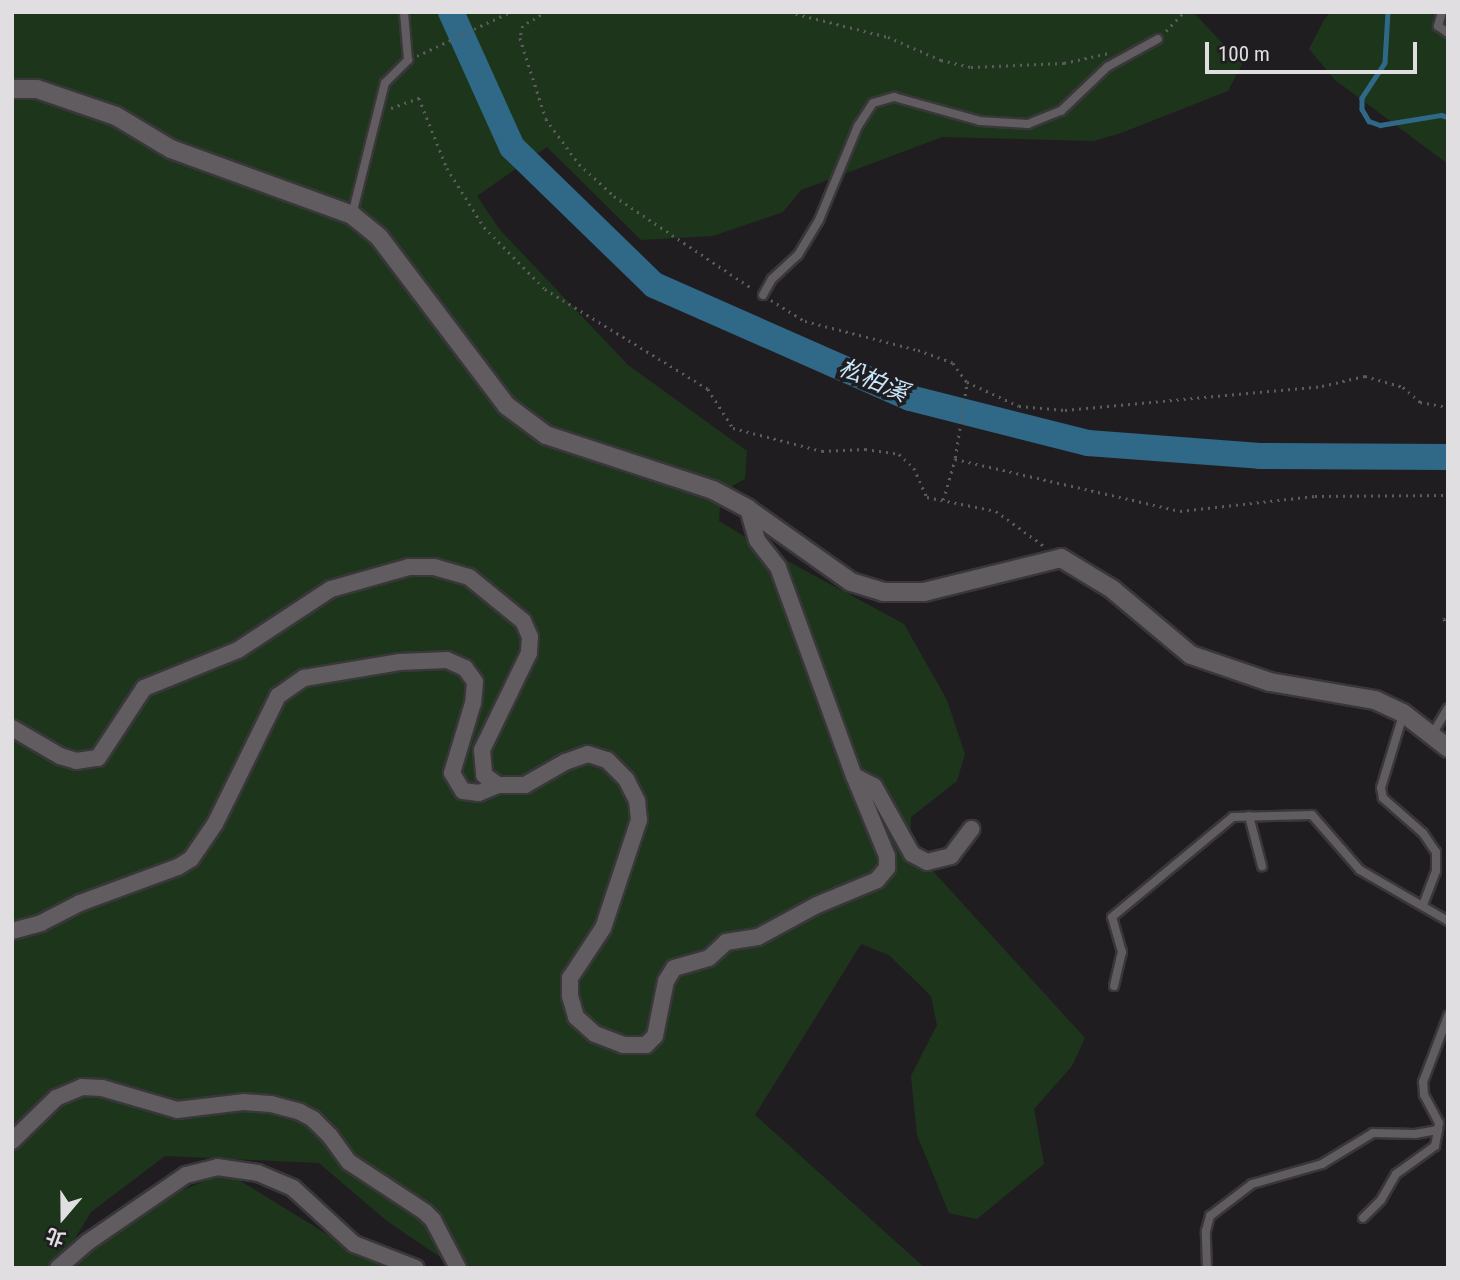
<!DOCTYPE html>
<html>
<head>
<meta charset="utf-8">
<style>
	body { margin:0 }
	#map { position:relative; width:1460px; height:1280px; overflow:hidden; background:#201d21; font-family:"Roboto Condensed","Noto Sans TC",sans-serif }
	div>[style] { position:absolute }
	.green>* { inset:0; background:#1d361b }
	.stream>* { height:4.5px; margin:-2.25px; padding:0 2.25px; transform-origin:2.25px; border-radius:2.25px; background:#2f6987 }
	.river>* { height:26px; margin:-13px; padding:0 13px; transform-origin:13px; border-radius:13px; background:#2f6987 }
	.path>* { height:2.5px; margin-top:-1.25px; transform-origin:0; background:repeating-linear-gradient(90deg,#5e5b5f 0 2px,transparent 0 7px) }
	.roads { filter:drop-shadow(2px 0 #393739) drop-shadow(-2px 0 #393739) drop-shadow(0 2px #393739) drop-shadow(0 -2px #393739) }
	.service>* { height:8px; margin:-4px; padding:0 4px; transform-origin:4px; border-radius:4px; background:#605c60 }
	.minor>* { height:16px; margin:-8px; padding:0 8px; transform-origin:8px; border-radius:8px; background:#605c60 }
	.secondary>* { height:18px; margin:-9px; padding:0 9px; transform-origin:9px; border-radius:9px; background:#605c60 }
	span { translate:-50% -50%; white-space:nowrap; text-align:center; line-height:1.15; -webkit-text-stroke:7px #201d21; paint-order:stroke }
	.water-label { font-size:24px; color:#c7e7fa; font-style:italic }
	.frame { position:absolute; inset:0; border:14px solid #e0dee0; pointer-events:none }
	.north { position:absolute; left:28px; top:1182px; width:70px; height:70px; -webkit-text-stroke:5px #201d21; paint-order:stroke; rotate:200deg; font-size:19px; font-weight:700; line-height:28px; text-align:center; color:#e0dee0 }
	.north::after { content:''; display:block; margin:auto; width:24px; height:32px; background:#e0dee0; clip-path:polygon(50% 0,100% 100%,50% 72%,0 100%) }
	.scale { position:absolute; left:1205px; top:42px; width:212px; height:32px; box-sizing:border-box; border:4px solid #e0dee0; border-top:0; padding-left:9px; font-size:21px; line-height:24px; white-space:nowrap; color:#e0dee0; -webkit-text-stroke:5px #201d21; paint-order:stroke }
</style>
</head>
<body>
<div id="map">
	<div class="green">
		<i style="clip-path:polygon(12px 12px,1193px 12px,1242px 64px,1228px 91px,1121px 133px,1093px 141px,942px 137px,801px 190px,783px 212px,713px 236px,641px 240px,547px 147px,477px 196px,500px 230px,628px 365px,747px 451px,745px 479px,721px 492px,719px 521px,767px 550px,904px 624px,947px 700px,965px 754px,957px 781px,911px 817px,910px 846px,1085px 1038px,1072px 1066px,1034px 1109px,1044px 1164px,977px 1219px,949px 1213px,917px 1135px,911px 1076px,937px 1025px,931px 996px,889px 955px,861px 944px,755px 1115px,925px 1268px,456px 1268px,387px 1221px,319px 1163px,165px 1156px,91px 1212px,57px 1268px,12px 1268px)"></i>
		<i style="clip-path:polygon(1331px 12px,1448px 12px,1448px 164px,1335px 80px,1309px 49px,1324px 20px)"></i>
		<i style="clip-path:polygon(226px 1172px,333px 1238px,399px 1268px,75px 1268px,88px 1247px,169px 1196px)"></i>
	</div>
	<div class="stream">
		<i style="left:1388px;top:12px;width:51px;rotate:93.4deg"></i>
		<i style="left:1385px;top:63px;width:42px;rotate:123.3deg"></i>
		<i style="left:1362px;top:98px;width:11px;rotate:90deg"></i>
		<i style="left:1362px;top:109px;width:14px;rotate:60deg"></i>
		<i style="left:1369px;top:121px;width:12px;rotate:20deg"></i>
		<i style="left:1380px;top:125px;width:62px;rotate:-9.3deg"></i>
		<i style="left:1441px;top:115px;width:7px;rotate:16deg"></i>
	</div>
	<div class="river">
		<i style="left:451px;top:12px;width:148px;rotate:65.7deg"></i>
		<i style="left:512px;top:147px;width:198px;rotate:44.2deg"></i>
		<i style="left:654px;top:285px;width:280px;rotate:23.8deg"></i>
		<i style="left:910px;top:398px;width:184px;rotate:14.2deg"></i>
		<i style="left:1088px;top:443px;width:172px;rotate:4.3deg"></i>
		<i style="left:1260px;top:456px;width:188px;rotate:0.3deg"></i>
	</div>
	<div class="path">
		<i style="left:547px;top:12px;width:28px;rotate:150deg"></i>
		<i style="left:523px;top:26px;width:12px;rotate:104deg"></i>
		<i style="left:520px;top:38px;width:85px;rotate:72.2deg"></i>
		<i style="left:546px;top:119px;width:56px;rotate:53.7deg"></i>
		<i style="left:579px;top:164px;width:47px;rotate:42.4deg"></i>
		<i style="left:614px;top:196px;width:167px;rotate:33.8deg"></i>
		<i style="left:789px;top:12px;width:102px;rotate:14.2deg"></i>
		<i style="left:888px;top:37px;width:58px;rotate:23.5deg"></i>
		<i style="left:941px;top:60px;width:31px;rotate:13deg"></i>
		<i style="left:971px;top:67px;width:93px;rotate:-2.5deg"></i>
		<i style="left:1064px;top:63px;width:46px;rotate:-12.5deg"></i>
		<i style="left:1166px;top:31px;width:26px;rotate:-47deg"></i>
		<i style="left:417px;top:56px;width:103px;rotate:-25.3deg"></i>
		<i style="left:391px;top:108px;width:30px;rotate:-20deg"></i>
		<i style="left:419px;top:98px;width:75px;rotate:68.2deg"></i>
		<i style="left:447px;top:168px;width:70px;rotate:57.9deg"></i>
		<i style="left:484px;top:227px;width:87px;rotate:45.5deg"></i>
		<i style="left:545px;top:289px;width:191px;rotate:31.5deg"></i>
		<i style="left:708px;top:389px;width:46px;rotate:57.3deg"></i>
		<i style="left:733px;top:428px;width:92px;rotate:14.5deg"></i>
		<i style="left:822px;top:451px;width:43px;rotate:-2.7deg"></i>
		<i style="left:865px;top:449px;width:34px;rotate:8deg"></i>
		<i style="left:899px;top:454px;width:21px;rotate:43deg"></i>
		<i style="left:914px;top:468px;width:32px;rotate:66deg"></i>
		<i style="left:927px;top:497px;width:70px;rotate:11.5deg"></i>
		<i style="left:996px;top:511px;width:59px;rotate:36.1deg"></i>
		<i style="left:771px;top:300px;width:40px;rotate:32deg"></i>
		<i style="left:805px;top:321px;width:117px;rotate:14.4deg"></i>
		<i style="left:918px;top:350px;width:37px;rotate:20deg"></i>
		<i style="left:953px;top:363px;width:24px;rotate:54deg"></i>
		<i style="left:967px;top:382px;width:57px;rotate:24.8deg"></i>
		<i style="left:1019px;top:406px;width:46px;rotate:5deg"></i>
		<i style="left:1065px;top:410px;width:258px;rotate:-5.3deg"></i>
		<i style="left:1322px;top:386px;width:44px;rotate:-13.1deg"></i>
		<i style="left:1365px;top:376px;width:40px;rotate:16deg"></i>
		<i style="left:1403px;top:387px;width:23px;rotate:41deg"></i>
		<i style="left:1420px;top:402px;width:28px;rotate:10deg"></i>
		<i style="left:955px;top:458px;width:77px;rotate:-81deg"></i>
		<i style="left:943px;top:500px;width:43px;rotate:-73.7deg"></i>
		<i style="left:955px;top:459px;width:231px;rotate:13deg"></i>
		<i style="left:1180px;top:511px;width:136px;rotate:-6.3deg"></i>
		<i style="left:1315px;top:496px;width:133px;rotate:-0.4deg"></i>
		<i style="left:1448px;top:612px;width:8px;rotate:120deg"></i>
		<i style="left:1444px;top:619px;width:8px;rotate:60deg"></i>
	</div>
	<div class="roads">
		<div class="service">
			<i style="left:1442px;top:12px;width:15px;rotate:106deg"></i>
			<i style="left:1438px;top:26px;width:12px;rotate:35deg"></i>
			<i style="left:352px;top:215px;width:136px;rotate:-76deg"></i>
			<i style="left:385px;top:83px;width:33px;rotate:-45deg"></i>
			<i style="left:408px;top:60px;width:48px;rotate:-94.8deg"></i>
			<i style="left:763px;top:295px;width:18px;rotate:-61deg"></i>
			<i style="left:772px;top:279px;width:35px;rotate:-43deg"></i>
			<i style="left:798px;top:255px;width:41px;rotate:-59deg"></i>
			<i style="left:819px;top:220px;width:102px;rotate:-67.5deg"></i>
			<i style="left:858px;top:126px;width:27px;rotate:-57deg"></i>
			<i style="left:873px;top:103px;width:22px;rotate:-16deg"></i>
			<i style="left:894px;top:97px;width:89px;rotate:15.6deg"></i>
			<i style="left:980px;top:121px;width:48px;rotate:3.6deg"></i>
			<i style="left:1028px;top:124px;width:35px;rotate:-22deg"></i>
			<i style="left:1061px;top:111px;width:64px;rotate:-43.7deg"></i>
			<i style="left:1107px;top:67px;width:58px;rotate:-28.8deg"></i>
			<i style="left:1403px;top:715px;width:76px;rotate:106.8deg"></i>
			<i style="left:1381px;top:788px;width:10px;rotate:79deg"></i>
			<i style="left:1383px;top:798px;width:53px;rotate:41.2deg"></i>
			<i style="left:1423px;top:833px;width:23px;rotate:56deg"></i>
			<i style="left:1436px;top:852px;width:19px;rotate:90deg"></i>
			<i style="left:1436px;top:871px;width:36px;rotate:111deg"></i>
			<i style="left:1433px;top:733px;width:29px;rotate:-59deg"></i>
			<i style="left:1249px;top:816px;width:52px;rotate:75.4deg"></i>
			<i style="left:1114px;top:986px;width:35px;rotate:-77deg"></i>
			<i style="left:1122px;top:952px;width:36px;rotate:-106deg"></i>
			<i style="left:1112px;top:917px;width:157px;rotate:-39.6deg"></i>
			<i style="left:1233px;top:817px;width:79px;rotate:-1.5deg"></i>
			<i style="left:1312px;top:815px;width:73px;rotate:48.9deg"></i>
			<i style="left:1360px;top:870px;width:102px;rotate:30.1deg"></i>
			<i style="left:1363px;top:1218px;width:25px;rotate:-45deg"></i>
			<i style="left:1381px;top:1200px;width:30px;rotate:-60deg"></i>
			<i style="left:1396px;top:1174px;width:48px;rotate:-35.7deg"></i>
			<i style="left:1435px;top:1146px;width:16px;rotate:-79deg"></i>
			<i style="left:1207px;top:1268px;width:37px;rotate:-92deg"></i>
			<i style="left:1206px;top:1231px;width:16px;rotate:-75deg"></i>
			<i style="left:1210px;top:1216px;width:53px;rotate:-37.3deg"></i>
			<i style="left:1252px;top:1184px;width:73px;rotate:-15.9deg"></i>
			<i style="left:1322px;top:1164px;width:60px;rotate:-31.3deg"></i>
			<i style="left:1373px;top:1133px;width:42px;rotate:1.4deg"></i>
			<i style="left:1415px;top:1134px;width:23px;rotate:-10deg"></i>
			<i style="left:1438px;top:1130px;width:7px;rotate:-82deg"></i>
			<i style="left:1439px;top:1123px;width:32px;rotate:-118deg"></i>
			<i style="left:1424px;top:1095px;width:13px;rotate:-94deg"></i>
			<i style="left:1423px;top:1082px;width:71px;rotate:-69.3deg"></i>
		</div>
		<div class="minor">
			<i style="left:12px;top:728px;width:56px;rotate:30.3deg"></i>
			<i style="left:60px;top:756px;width:17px;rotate:17deg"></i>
			<i style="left:76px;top:761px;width:22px;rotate:-8deg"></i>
			<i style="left:98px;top:758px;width:84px;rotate:-56.7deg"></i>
			<i style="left:144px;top:688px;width:101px;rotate:-22deg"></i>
			<i style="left:238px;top:650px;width:111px;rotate:-33.3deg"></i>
			<i style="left:331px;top:589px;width:81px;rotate:-15.8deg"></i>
			<i style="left:409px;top:567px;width:25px"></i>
			<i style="left:434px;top:567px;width:36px;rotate:16deg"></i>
			<i style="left:469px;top:577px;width:70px;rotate:39.2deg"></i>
			<i style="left:523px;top:621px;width:17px;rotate:66deg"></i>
			<i style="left:530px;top:637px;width:16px;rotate:94deg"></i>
			<i style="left:529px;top:653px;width:108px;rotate:115.9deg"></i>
			<i style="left:482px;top:750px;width:25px;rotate:85deg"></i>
			<i style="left:484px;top:775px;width:17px;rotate:36deg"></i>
			<i style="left:498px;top:785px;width:27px"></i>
			<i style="left:525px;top:785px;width:46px;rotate:-29.9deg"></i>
			<i style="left:565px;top:762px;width:24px;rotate:-19deg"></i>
			<i style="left:588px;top:754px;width:20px;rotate:18deg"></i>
			<i style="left:607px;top:760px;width:27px;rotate:45deg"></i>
			<i style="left:626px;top:779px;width:25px;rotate:63deg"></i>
			<i style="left:637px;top:801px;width:19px;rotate:84deg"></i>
			<i style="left:639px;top:820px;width:114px;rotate:108.4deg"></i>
			<i style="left:603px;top:928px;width:60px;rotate:123.4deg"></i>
			<i style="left:570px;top:978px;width:18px;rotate:90deg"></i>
			<i style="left:570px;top:996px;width:22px;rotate:74deg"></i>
			<i style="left:576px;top:1017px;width:25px;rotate:42deg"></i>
			<i style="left:595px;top:1034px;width:30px;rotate:21deg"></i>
			<i style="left:623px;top:1045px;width:23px"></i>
			<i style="left:646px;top:1045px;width:13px;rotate:-45deg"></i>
			<i style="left:655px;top:1036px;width:56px;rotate:-78.7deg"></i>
			<i style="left:666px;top:981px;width:15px;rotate:-58deg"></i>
			<i style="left:674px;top:968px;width:36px;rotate:-16deg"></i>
			<i style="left:709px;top:958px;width:23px;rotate:-43deg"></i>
			<i style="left:726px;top:942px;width:32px;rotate:-9deg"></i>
			<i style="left:758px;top:937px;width:67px;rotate:-28.5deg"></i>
			<i style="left:817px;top:905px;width:65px;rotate:-22.6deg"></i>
			<i style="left:877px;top:880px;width:16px;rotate:-50deg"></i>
			<i style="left:887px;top:868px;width:12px;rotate:-90deg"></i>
			<i style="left:887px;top:856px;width:87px;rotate:-112.4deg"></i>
			<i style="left:854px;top:776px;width:222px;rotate:-110deg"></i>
			<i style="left:778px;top:567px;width:34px;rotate:-128deg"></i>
			<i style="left:757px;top:540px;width:32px;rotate:-106deg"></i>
			<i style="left:854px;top:776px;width:22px;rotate:27deg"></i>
			<i style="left:874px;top:786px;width:78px;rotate:60.8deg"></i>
			<i style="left:912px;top:854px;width:17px;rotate:28deg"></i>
			<i style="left:927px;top:862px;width:25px;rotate:-14deg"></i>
			<i style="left:951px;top:856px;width:34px;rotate:-53deg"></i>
			<i style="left:12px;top:931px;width:30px;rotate:-15deg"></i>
			<i style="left:41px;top:923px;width:44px;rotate:-27.1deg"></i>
			<i style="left:80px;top:903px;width:104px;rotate:-20.2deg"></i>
			<i style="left:178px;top:867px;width:15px;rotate:-32deg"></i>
			<i style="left:191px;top:859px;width:42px;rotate:-55.6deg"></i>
			<i style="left:215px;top:824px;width:143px;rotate:-63.8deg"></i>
			<i style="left:278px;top:696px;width:32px;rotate:-35deg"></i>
			<i style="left:304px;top:678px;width:97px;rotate:-9.5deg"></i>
			<i style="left:400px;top:662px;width:47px;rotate:-2.4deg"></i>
			<i style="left:447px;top:660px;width:20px;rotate:24deg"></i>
			<i style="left:465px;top:668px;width:17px;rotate:54deg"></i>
			<i style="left:475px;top:682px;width:21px;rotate:95deg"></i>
			<i style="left:473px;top:703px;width:73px;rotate:106.7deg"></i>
			<i style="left:452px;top:773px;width:21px;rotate:59deg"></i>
			<i style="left:463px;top:791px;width:16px;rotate:7deg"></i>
			<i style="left:479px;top:793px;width:21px;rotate:-23deg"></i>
			<i style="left:12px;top:1141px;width:62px;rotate:-44.3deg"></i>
			<i style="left:56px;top:1098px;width:28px;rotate:-23deg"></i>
			<i style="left:82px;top:1087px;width:20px;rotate:3deg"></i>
			<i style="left:102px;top:1088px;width:78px;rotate:16.3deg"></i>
			<i style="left:177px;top:1110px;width:66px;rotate:-6.9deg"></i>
			<i style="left:243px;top:1102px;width:28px;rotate:4deg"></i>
			<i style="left:271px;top:1104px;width:30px;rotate:15deg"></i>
			<i style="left:300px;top:1112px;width:15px;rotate:28deg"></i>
			<i style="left:313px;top:1119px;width:24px;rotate:45deg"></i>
			<i style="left:330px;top:1136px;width:32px;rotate:54deg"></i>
			<i style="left:349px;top:1162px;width:91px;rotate:33.3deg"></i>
			<i style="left:425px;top:1212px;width:11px;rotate:45deg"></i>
			<i style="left:433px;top:1220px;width:54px;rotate:62.5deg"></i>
			<i style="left:58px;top:1268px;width:40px;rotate:-41deg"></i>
			<i style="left:88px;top:1242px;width:119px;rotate:-34.4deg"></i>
			<i style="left:186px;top:1175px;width:32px;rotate:-14deg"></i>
			<i style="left:217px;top:1167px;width:41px;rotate:8.3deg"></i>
			<i style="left:258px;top:1173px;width:38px;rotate:23deg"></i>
			<i style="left:293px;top:1188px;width:83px;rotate:42.6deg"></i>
			<i style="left:354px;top:1244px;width:66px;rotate:21.2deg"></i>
		</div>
		<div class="secondary">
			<i style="left:12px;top:89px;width:25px"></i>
			<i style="left:37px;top:89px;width:83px;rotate:18.9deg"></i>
			<i style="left:116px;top:116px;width:64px;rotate:31deg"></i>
			<i style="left:171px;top:149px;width:193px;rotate:20deg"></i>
			<i style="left:352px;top:215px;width:35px;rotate:39deg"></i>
			<i style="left:379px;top:237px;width:212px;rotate:52.9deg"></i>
			<i style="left:507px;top:406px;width:49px;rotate:36.6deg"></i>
			<i style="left:546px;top:435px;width:176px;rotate:18.2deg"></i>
			<i style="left:713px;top:490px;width:40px;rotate:28deg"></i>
			<i style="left:748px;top:509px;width:126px;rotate:35.3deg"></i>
			<i style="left:851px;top:582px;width:34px;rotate:17deg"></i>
			<i style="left:883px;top:592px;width:41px"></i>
			<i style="left:924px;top:592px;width:141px;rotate:-13.9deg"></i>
			<i style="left:1061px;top:558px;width:60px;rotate:31.3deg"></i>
			<i style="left:1112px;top:589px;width:103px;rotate:39.9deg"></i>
			<i style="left:1191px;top:655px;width:83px;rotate:18.9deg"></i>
			<i style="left:1270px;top:682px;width:107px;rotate:9.7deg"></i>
			<i style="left:1375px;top:700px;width:31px;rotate:25deg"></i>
			<i style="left:1403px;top:713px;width:57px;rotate:37.9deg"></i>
		</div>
	</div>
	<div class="water-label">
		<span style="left:873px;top:381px;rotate:23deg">松柏溪</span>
	</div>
	<div class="frame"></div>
	<div class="north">北</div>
	<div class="scale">100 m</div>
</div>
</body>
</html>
